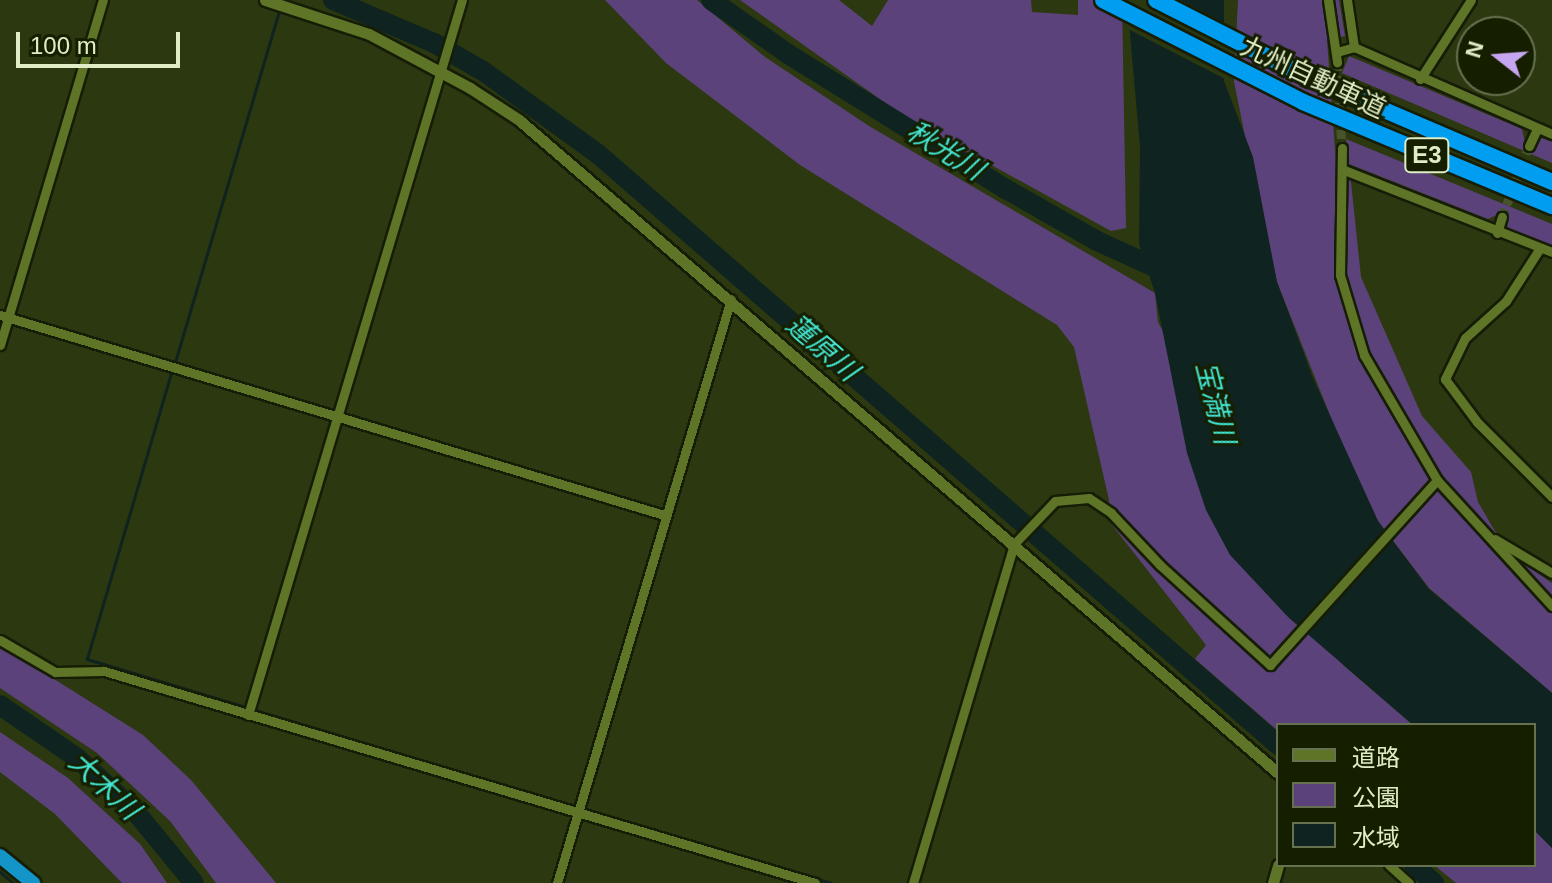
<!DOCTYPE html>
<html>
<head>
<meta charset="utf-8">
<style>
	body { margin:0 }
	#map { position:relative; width:1552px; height:883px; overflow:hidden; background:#2c380f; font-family:Helvetica,"Noto Sans JP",sans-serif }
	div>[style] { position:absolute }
	.green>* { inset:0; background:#5c427b }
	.water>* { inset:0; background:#0f2421 }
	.pier>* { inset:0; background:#2c380f }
	.stream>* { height:3px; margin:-1.5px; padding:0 1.5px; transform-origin:1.5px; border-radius:1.5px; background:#0f2421 }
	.river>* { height:20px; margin:-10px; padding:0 10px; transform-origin:10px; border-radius:10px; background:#0f2421 }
	.minor-tunnel>* { height:9px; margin-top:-4.5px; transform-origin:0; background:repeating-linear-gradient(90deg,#47532a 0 9px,transparent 0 13.5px) }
	.roads { filter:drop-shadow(2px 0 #161d06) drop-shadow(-2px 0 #161d06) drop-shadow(0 2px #161d06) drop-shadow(0 -2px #161d06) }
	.minor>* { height:9px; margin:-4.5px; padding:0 4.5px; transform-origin:4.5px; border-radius:4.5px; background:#5e7427 }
	.tertiary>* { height:11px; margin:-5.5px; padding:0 5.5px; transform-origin:5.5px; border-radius:5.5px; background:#5e7427 }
	.trunk>* { height:14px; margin:-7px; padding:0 7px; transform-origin:7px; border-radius:7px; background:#1395c8 }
	.motorway>* { height:16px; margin:-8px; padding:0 8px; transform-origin:8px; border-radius:8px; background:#009df0 }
	span { translate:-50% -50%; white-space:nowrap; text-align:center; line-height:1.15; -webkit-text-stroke:6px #161e00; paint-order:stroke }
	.shield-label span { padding:2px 6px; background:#161e00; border:2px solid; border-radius:6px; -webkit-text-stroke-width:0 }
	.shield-label { font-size:24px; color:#dfedc6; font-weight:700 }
	.street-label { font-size:26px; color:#dfedc6 }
	.water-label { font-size:28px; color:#42e6d2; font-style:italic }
	.legend { position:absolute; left:1276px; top:723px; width:260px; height:144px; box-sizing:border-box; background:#161e00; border:2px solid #66714f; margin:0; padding:10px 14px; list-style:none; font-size:24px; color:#dfedc6 }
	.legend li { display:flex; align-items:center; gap:16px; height:40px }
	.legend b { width:40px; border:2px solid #66714f }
	.north { position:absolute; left:1456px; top:16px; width:80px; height:80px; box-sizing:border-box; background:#161e00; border:2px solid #66714f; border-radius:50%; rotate:287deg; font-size:22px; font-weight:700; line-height:32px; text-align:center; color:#dfedc6 }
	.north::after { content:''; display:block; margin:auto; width:28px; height:36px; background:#c6a6f0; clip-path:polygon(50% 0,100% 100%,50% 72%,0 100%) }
	.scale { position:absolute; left:16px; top:32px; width:164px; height:36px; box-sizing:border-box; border:4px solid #dfedc6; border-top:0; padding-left:10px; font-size:24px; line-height:28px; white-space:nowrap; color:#dfedc6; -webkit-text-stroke:6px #161e00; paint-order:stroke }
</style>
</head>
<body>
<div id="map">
	<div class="green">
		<i style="clip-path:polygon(605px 0,697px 0,765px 57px,869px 126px,1155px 293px,1158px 322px,1343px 665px,1413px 725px,1278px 725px,1278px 731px,1195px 659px,1206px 645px,1109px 521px,1109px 500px,1074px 347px,1057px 325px,800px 165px,666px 63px)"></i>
		<i style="clip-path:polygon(740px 0,839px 0,872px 26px,888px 0,1031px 0,1032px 12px,1078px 15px,1078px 0,1122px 0,1126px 228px,1111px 231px,908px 119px)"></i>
		<i style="clip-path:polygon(1238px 0,1339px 0,1345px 36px,1327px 40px,1336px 163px,1351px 182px,1361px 277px,1422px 416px,1471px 472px,1478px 502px,1507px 552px,1552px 583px,1552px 693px,1429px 588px,1378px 521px,1339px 438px,1277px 282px,1257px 195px,1234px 82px)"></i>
		<i style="clip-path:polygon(1349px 56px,1522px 129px,1526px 147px,1542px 138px,1552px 142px,1552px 163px,1342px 73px)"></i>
		<i style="clip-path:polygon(1346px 139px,1552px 224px,1552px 246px,1509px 231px,1503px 212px,1488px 219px,1349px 164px)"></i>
		<i style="clip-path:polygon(0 645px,143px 735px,191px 780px,276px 883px,216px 883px,170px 821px,97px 753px,0 688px)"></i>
		<i style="clip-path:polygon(0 732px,68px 778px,140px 844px,167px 883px,122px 883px,55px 814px,0 772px)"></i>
		<i style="clip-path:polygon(1534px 830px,1552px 848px,1552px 883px,1456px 883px,1434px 865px,1534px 865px)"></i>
	</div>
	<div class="water">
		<i style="clip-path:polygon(1127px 0,1224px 0,1224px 81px,1253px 157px,1277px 282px,1313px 378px,1378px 521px,1429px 589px,1552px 693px,1552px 848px,1534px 830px,1534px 725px,1413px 725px,1289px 618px,1230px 555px,1206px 510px,1187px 453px,1155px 293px,1139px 244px,1140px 147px)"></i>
	</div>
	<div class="pier">
		<i style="clip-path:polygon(1123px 0,1180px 0,1227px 24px,1229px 81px,1124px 27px)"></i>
	</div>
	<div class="stream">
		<i style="left:175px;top:362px;width:365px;rotate:-73.5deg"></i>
		<i style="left:171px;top:373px;width:298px;rotate:106.4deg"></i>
		<i style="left:87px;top:659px;width:163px;rotate:16.8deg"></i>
		<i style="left:255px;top:710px;width:332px;rotate:16.8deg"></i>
		<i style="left:585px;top:809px;width:257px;rotate:16.7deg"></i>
		<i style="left:0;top:872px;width:17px;rotate:40deg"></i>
	</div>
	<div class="river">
		<i style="left:333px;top:0;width:110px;rotate:23.1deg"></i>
		<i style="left:434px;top:43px;width:56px;rotate:29.7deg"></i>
		<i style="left:483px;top:71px;width:142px;rotate:35.8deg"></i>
		<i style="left:598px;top:154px;width:901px;rotate:40.99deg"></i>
		<i style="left:711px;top:0;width:94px;rotate:35deg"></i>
		<i style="left:788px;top:54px;width:256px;rotate:31.8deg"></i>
		<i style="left:1006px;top:189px;width:105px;rotate:29.7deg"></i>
		<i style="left:1097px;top:241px;width:80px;rotate:24.3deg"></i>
		<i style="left:0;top:705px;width:93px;rotate:34.5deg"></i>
		<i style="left:77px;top:758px;width:77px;rotate:42.4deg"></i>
		<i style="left:134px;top:810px;width:94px;rotate:50.6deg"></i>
		<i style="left:1414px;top:865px;width:27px;rotate:42deg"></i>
	</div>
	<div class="minor-tunnel">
		<i style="left:1337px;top:62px;width:86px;rotate:86.7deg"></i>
		<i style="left:1502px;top:217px;width:76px;rotate:-69.2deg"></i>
	</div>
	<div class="roads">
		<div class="minor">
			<i style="left:1328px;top:0;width:63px;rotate:81.7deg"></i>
			<i style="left:1347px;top:0;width:48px;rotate:81.5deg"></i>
			<i style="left:1337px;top:52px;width:18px;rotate:-16deg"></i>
			<i style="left:1354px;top:47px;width:216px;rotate:23.7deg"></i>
			<i style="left:1420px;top:79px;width:94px;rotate:-57.2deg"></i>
			<i style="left:1529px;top:146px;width:19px;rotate:-65deg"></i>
			<i style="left:1342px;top:148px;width:127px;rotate:90.9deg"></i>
			<i style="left:1340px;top:275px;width:84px;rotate:73.3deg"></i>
			<i style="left:1364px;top:355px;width:145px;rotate:59.7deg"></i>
			<i style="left:1437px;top:480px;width:171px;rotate:47.6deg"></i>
			<i style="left:1344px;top:170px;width:224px;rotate:21.5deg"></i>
			<i style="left:1497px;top:233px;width:17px;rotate:-73deg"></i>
			<i style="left:1540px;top:248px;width:63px;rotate:122.7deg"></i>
			<i style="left:1506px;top:301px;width:55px;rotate:137.9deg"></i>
			<i style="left:1465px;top:338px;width:46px;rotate:116deg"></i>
			<i style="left:1445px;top:379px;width:54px;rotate:53.3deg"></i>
			<i style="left:1477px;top:422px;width:106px;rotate:45deg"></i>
			<i style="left:0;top:315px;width:693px;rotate:16.76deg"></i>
			<i style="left:0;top:345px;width:360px;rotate:-73.4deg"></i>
			<i style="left:1495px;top:539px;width:66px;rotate:30.8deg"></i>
			<i style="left:0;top:640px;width:64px;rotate:30.2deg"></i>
			<i style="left:55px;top:672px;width:49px;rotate:-1.2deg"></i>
			<i style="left:104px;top:671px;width:742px;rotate:16.6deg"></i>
			<i style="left:248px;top:715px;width:746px;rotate:-73.34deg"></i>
			<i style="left:1389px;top:865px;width:27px;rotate:42deg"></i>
			<i style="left:557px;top:883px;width:609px;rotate:-73.41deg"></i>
			<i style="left:913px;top:883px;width:354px;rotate:-73.4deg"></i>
			<i style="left:1014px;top:544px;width:59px;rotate:-46.4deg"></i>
			<i style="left:1055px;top:501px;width:34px;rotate:-5deg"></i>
			<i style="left:1089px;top:498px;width:27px;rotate:34deg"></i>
			<i style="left:1111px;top:513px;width:71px;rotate:46.7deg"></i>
			<i style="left:1160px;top:565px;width:149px;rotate:42.3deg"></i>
			<i style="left:1270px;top:665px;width:249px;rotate:-47.9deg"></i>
		</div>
		<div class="tertiary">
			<i style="left:265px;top:0;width:109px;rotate:18.1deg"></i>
			<i style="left:369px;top:34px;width:115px;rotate:28.1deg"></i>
			<i style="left:470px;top:88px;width:59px;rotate:33.1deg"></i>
			<i style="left:519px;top:120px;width:1001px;rotate:40.71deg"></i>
			<i style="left:1273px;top:883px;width:19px;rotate:-74deg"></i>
		</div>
		<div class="trunk">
			<i style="left:0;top:856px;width:43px;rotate:39.3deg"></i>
		</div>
		<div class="motorway">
			<i style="left:1103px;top:0;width:225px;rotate:27deg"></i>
			<i style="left:1303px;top:102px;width:270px;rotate:22.7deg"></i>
			<i style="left:1156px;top:0;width:169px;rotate:27deg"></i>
			<i style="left:1307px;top:77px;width:267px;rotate:23.2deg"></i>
		</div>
	</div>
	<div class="shield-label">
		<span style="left:1427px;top:155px">E3</span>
	</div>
	<div class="street-label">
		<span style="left:1313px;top:78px;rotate:25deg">九州自動車道</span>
	</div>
	<div class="water-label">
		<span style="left:945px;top:151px;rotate:32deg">秋光川</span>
		<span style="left:822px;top:348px;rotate:41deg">蓮原川</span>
		<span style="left:1215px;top:403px;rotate:76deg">宝満川</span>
		<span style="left:104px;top:786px;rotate:43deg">大木川</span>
	</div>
	<ul class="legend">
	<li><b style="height:10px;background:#5e7427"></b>道路</li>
	<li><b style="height:22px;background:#5c427b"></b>公園</li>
	<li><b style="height:22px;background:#0f2421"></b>水域</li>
	</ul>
	<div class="north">N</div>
	<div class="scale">100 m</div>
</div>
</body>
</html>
